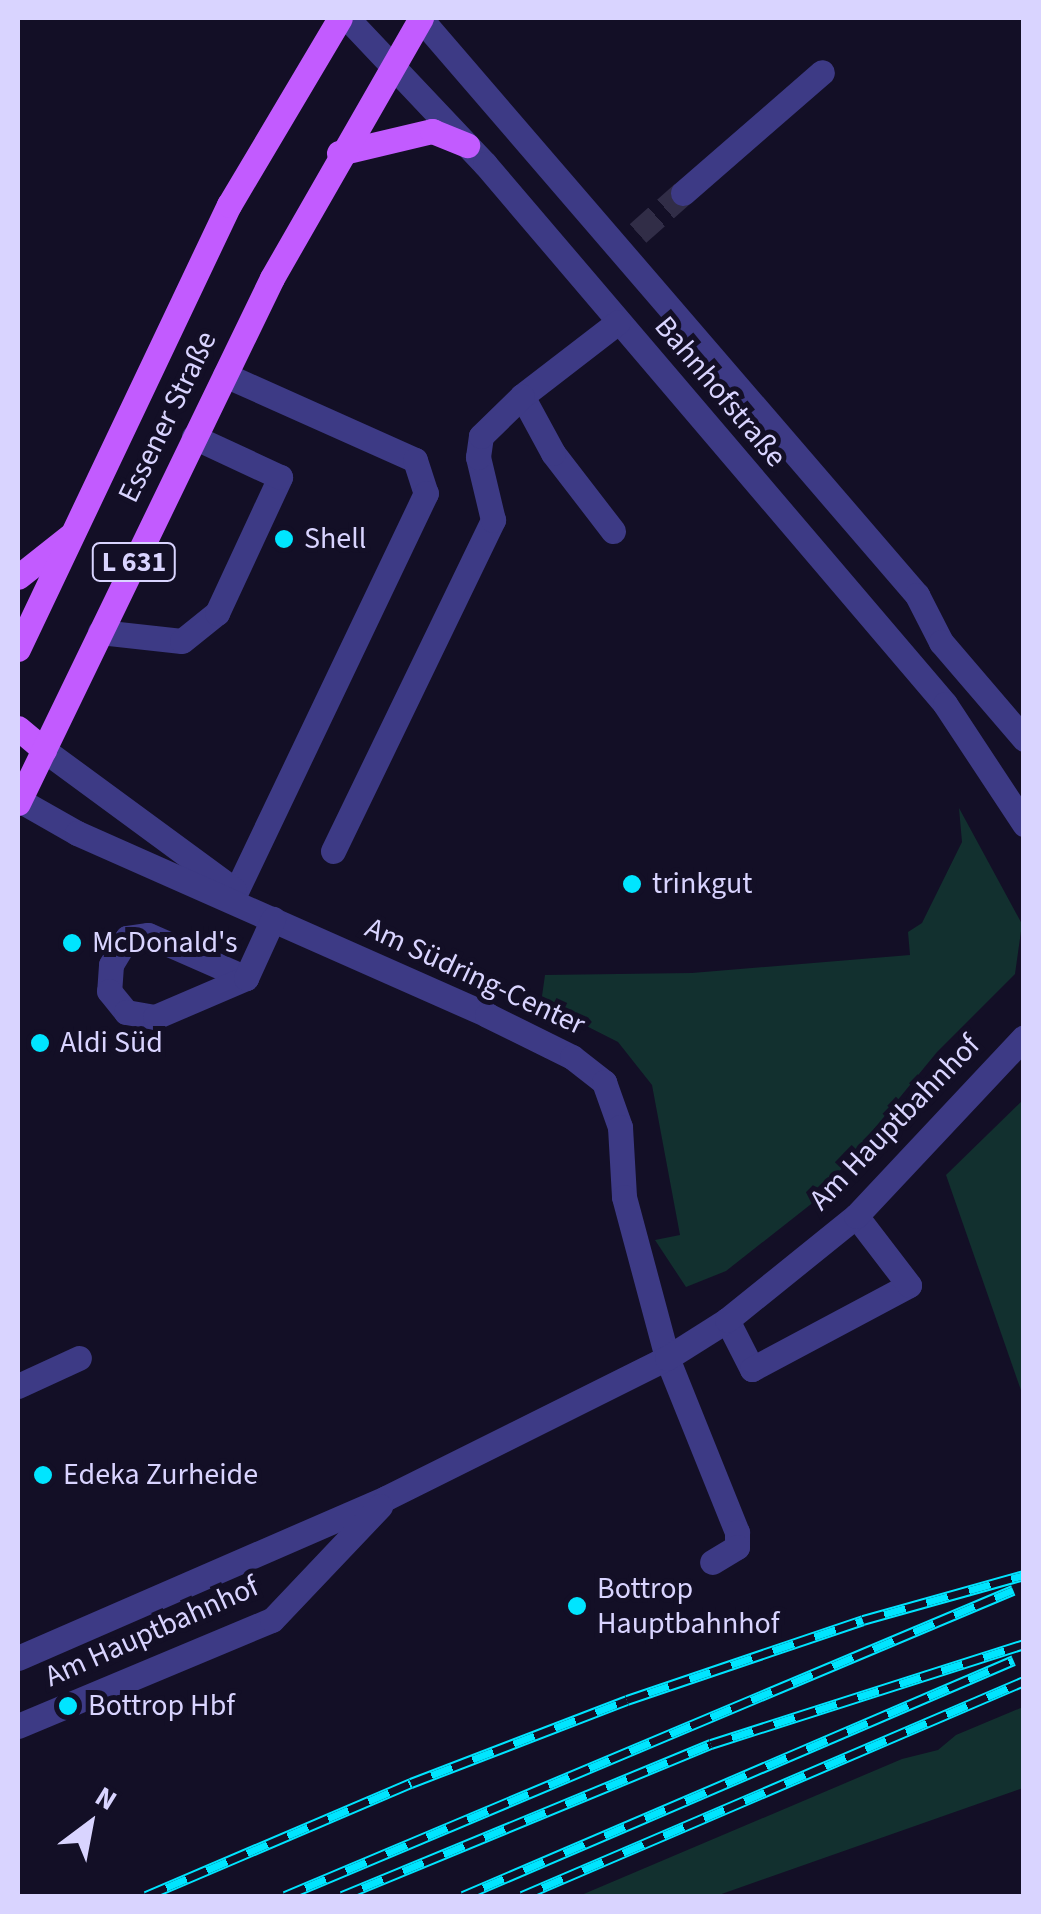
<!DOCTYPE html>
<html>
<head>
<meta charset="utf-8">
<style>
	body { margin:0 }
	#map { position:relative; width:1041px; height:1914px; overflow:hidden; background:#130f26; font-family:"Source Sans 3",sans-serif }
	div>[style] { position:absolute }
	.green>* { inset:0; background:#12302f }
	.minor-tunnel>* { height:25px; margin-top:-12.5px; transform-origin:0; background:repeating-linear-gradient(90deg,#312d47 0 25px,transparent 0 37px) }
	.minor>* { height:25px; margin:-12.5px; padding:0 12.5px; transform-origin:12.5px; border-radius:12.5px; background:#3d3a85 }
	.major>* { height:25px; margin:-12.5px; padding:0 12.5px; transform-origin:12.5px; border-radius:12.5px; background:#c25bff }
	.rail>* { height:11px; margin-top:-5.5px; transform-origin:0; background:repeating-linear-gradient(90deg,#130f26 0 22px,#00e5ff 0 44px); box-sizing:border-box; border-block:2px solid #00e5ff }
	.dots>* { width:28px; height:28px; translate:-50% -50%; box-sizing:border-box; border:5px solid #130f26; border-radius:50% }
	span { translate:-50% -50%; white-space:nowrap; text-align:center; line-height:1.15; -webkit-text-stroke:10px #130f26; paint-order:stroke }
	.shield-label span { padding:2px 8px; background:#130f26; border:2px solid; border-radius:8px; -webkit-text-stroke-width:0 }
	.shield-label { font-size:28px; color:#d9d4ff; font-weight:700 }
	.street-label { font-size:30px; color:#d9d4ff }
	.poi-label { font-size:30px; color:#d9d4ff }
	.left { translate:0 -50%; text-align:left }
	.frame { position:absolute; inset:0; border:20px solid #d9d4ff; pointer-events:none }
	.north { position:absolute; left:40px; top:1774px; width:100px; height:100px; -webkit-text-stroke:8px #130f26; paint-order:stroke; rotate:32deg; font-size:28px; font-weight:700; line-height:40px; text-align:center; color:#d9d4ff }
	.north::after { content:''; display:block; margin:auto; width:35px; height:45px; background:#d9d4ff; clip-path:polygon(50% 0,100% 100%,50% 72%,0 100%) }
</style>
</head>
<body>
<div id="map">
	<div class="green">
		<i style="clip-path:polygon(959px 808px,1022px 924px,1015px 974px,937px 1052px,815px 1201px,726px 1271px,686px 1287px,655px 1240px,680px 1235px,652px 1085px,618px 1042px,541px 1003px,545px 975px,692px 973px,910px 955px,908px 932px,922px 923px,962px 842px)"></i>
		<i style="clip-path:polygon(1023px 1100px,1023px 1396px,946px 1175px)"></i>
		<i style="clip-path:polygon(1023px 1707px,1023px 1788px,716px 1896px,579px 1896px,902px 1759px,938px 1750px,956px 1735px)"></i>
	</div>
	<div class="minor-tunnel">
		<i style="left:638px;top:233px;width:60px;rotate:-41.6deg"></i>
	</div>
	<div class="minor">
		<i style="left:347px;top:18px;width:201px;rotate:46.6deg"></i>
		<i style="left:485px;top:164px;width:709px;rotate:49.57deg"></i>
		<i style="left:945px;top:704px;width:144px;rotate:56.6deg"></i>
		<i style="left:420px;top:18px;width:762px;rotate:49.26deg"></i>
		<i style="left:917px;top:595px;width:53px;rotate:62.9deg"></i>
		<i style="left:941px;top:642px;width:128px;rotate:49.4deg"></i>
		<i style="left:683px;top:193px;width:184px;rotate:-41deg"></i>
		<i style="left:225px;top:375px;width:208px;rotate:24.1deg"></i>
		<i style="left:415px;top:460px;width:35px;rotate:72deg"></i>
		<i style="left:426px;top:493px;width:441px;rotate:115.5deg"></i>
		<i style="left:613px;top:531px;width:98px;rotate:-127.6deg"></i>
		<i style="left:553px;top:453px;width:65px;rotate:-118.5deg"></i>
		<i style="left:522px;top:396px;width:121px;rotate:-37.6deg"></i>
		<i style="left:100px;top:632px;width:82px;rotate:6.3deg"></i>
		<i style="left:182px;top:641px;width:45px;rotate:-38.7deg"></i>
		<i style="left:217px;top:613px;width:150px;rotate:-65.1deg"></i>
		<i style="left:280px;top:477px;width:95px;rotate:-155.1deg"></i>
		<i style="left:44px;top:750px;width:235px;rotate:36.3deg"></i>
		<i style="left:19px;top:800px;width:67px;rotate:29.6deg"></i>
		<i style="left:77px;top:833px;width:449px;rotate:23.9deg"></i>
		<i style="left:487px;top:1015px;width:95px;rotate:26.3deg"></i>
		<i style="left:572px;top:1057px;width:41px;rotate:38deg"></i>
		<i style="left:604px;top:1082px;width:48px;rotate:70.4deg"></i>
		<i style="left:620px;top:1127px;width:70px;rotate:86.7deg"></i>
		<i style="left:624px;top:1197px;width:167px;rotate:75deg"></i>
		<i style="left:667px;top:1358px;width:188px;rotate:68.1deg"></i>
		<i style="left:737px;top:1532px;width:15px;rotate:90deg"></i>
		<i style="left:737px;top:1547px;width:29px;rotate:149deg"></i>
		<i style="left:333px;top:851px;width:368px;rotate:-64.2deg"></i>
		<i style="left:493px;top:520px;width:65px;rotate:-103.4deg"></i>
		<i style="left:478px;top:457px;width:21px;rotate:-82deg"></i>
		<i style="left:481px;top:436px;width:57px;rotate:-44.3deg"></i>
		<i style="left:246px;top:978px;width:107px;rotate:-156.3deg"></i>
		<i style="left:148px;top:935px;width:21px;rotate:172deg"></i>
		<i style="left:127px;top:938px;width:31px;rotate:121deg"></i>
		<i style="left:111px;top:965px;width:26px;rotate:94deg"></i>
		<i style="left:109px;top:991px;width:27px;rotate:51deg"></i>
		<i style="left:126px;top:1012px;width:29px;rotate:10deg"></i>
		<i style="left:155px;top:1017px;width:99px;rotate:-23.2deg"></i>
		<i style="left:246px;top:978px;width:65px;rotate:-65.4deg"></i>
		<i style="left:727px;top:1320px;width:55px;rotate:63deg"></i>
		<i style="left:752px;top:1369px;width:178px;rotate:-28.1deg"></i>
		<i style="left:909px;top:1285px;width:87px;rotate:-127.5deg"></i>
		<i style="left:18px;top:1386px;width:67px;rotate:-24.7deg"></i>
		<i style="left:18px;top:1658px;width:401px;rotate:-23.5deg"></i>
		<i style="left:386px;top:1498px;width:314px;rotate:-26.5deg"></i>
		<i style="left:667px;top:1358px;width:71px;rotate:-32.3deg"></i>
		<i style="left:727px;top:1320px;width:166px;rotate:-38.9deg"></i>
		<i style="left:856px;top:1216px;width:245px;rotate:-46.8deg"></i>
		<i style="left:18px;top:1726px;width:275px;rotate:-22.7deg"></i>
		<i style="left:272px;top:1620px;width:157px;rotate:-46.5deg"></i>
	</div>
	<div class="major">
		<i style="left:339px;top:153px;width:96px;rotate:-13.3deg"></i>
		<i style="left:432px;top:131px;width:38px;rotate:22deg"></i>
		<i style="left:18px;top:577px;width:66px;rotate:-38.3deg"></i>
		<i style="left:18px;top:649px;width:492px;rotate:-64.6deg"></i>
		<i style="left:229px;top:205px;width:217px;rotate:-59.3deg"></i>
		<i style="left:18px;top:728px;width:34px;rotate:40deg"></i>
		<i style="left:18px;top:803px;width:583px;rotate:-64.18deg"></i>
		<i style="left:272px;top:278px;width:300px;rotate:-60.2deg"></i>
	</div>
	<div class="rail">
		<i style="left:146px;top:1896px;width:288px;rotate:-23.1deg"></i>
		<i style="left:411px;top:1783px;width:231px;rotate:-21deg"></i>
		<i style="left:627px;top:1700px;width:249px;rotate:-18.7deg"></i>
		<i style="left:863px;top:1620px;width:167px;rotate:-15.6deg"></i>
		<i style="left:285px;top:1896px;width:790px;rotate:-22.8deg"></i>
		<i style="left:342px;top:1896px;width:399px;rotate:-22.4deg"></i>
		<i style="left:711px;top:1744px;width:329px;rotate:-17.7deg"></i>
		<i style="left:463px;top:1896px;width:599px;rotate:-23.19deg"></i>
		<i style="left:522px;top:1896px;width:546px;rotate:-23.18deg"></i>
	</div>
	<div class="dots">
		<i style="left:284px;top:539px;background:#00e5ff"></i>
		<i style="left:632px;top:884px;background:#00e5ff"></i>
		<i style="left:72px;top:943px;background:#00e5ff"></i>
		<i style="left:40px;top:1043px;background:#00e5ff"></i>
		<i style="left:43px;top:1475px;background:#00e5ff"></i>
		<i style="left:577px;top:1606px;background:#00e5ff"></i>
		<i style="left:68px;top:1706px;background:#00e5ff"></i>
	</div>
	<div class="shield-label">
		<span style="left:134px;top:562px">L 631</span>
	</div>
	<div class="street-label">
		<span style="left:720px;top:392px;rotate:50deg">Bahnhofstraße</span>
		<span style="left:168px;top:417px;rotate:-64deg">Essener Straße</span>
		<span style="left:475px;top:977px;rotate:25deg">Am Südring-Center</span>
		<span style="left:895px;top:1123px;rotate:-46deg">Am Hauptbahnhof</span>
		<span style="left:152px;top:1632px;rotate:-24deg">Am Hauptbahnhof</span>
	</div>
	<div class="poi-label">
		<span class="left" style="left:304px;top:539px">Shell</span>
		<span class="left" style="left:652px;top:884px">trinkgut</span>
		<span class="left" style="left:92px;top:943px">McDonald's</span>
		<span class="left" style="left:60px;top:1043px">Aldi Süd</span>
		<span class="left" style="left:63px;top:1475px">Edeka Zurheide</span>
		<span class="left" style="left:597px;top:1606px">Bottrop<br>Hauptbahnhof</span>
		<span class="left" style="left:88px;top:1706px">Bottrop Hbf</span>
	</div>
	<div class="frame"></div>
	<div class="north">N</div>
</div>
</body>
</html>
